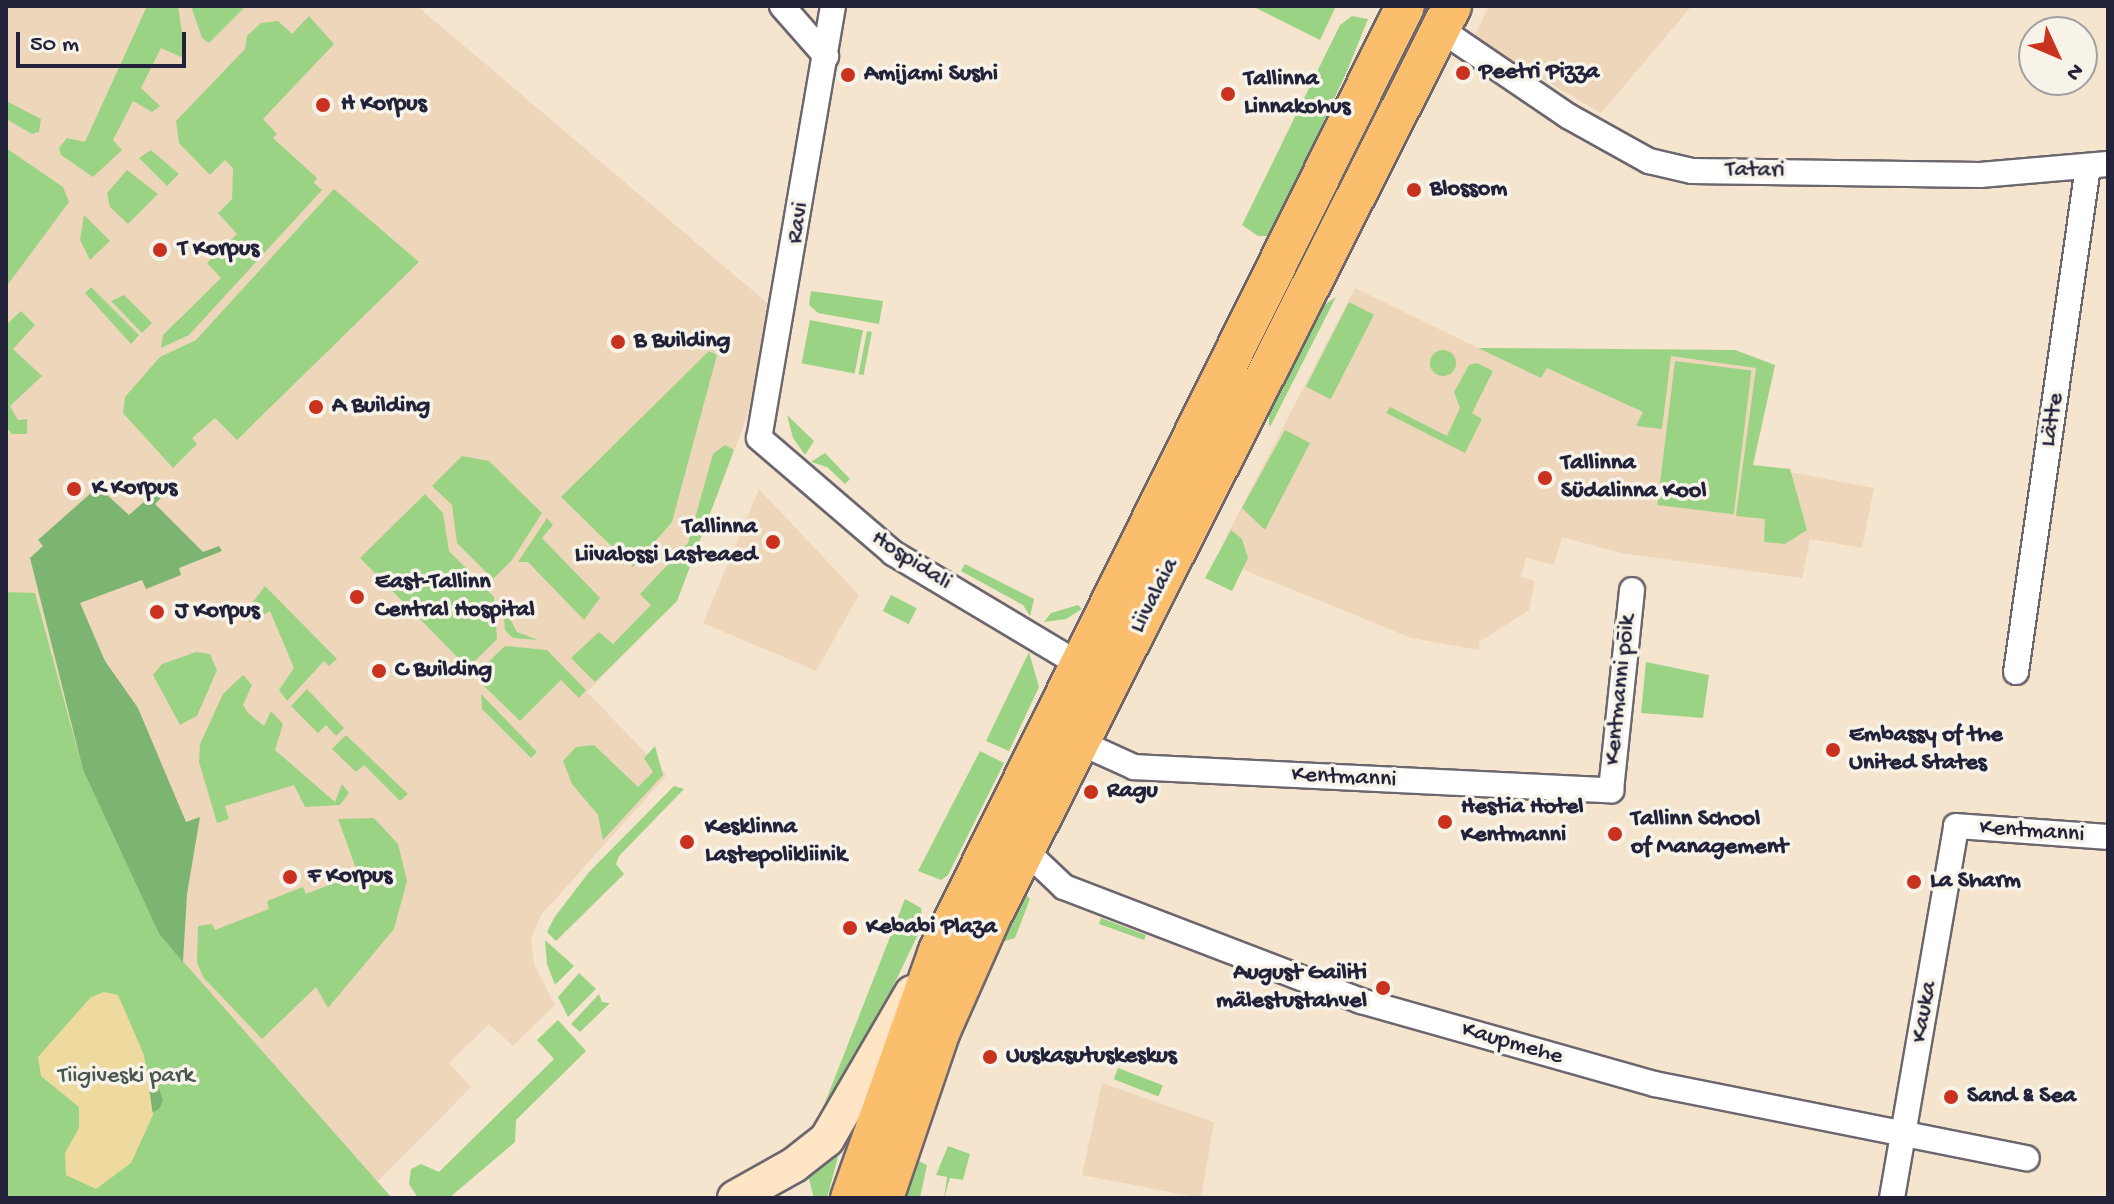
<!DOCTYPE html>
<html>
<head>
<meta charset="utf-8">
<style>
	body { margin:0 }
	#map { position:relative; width:2114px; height:1204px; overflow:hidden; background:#f5e5ce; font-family:"Gochi Hand",sans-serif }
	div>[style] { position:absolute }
	.built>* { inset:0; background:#eed6bb }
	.green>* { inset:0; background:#9bd385; transform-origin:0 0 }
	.round { border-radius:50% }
	.forest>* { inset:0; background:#7cb572 }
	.sand>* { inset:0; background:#eeda9e }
	.roads { filter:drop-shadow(2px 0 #6c666e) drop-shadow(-2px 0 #6c666e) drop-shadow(0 2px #6c666e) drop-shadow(0 -2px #6c666e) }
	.street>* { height:24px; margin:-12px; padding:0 12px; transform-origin:12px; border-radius:12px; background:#fff }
	.secondary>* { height:34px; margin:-17px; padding:0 17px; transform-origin:17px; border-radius:17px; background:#fde5c5 }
	.primary>* { height:38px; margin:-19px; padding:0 19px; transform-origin:19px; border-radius:19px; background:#fabe6d }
	.dots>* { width:22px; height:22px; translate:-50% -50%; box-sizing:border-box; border:4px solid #f7f3e8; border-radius:50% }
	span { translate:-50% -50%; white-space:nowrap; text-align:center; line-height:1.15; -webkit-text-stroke:7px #f7f3e8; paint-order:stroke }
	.poi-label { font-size:24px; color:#22223b; font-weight:700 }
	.left { translate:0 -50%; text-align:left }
	.right { translate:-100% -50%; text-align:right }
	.street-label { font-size:24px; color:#22223b }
	.park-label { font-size:24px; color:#465751 }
	.frame { position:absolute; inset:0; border:8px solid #22223b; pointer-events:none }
	.north { position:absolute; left:2018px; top:16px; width:80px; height:80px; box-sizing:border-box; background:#f7f3e8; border:2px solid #a29fa3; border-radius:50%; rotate:134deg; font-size:22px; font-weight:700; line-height:32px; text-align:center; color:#22223b }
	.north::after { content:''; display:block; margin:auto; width:28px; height:36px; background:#c8321e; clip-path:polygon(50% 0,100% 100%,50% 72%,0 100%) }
	.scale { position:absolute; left:16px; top:32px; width:170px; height:36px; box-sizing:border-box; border:4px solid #22223b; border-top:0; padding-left:10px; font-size:24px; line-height:28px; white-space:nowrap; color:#22223b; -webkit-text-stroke:6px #f7f3e8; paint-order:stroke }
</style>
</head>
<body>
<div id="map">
	<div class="built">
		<i style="clip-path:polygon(6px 6px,417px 6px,772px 307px,747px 417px,677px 601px,587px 692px,667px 775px,541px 915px,531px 940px,534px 964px,555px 1005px,513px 1046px,489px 1024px,449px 1063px,471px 1087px,377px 1182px,159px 934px,83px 770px,35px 594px,6px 592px)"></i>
		<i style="clip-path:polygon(1489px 6px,1688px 6px,1690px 8px,1601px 113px,1473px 39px)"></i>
		<i style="clip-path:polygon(1355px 288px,1478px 348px,1735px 350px,1775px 365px,1753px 465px,1874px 488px,1862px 548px,1810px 539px,1802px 578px,1621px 553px,1562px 537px,1554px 565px,1526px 558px,1521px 577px,1535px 581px,1529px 610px,1479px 642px,1479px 650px,1411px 638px,1230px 564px,1236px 551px,1223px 543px)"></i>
		<i style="clip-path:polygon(759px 489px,859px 595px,816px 671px,703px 623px)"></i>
		<i style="clip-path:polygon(1102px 1083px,1214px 1122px,1201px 1198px,1082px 1175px)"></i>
	</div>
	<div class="green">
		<i style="clip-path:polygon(147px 6px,178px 6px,185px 53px,181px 57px,161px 48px,141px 88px,160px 106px,152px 112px,133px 101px,113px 140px,122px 150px,93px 177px,61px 155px,59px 148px,67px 138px,85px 142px)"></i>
		<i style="clip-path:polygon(191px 6px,246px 6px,209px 43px,202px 38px)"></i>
		<i style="clip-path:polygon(1252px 6px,1336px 6px,1320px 40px)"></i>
		<i style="clip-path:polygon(309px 16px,334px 44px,263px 119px,277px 134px,273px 138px,317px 178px,314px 183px,322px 190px,189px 335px,161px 348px,163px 335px,221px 278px,207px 263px,237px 234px,218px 213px,232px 199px,233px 168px,225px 160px,210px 175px,179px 143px,176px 121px,245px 49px,247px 36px,261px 23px,278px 21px,292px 34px)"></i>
		<i style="clip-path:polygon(1352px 16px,1368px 19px,1347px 71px,1271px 236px,1258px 236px,1242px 225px,1340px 25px)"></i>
		<i style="clip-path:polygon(6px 101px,41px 119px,39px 132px,32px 134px,6px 119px)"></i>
		<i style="clip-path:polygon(6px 148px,63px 187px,69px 202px,6px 287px)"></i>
		<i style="clip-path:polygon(151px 150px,179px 174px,167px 186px,139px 158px)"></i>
		<i style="clip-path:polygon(127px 170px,158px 194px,128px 224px,110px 207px,107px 193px)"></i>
		<i style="clip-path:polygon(334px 189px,419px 262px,237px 440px,215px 418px,192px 438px,197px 444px,173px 468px,123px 413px,125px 397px,160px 357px,196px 340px)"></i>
		<i style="clip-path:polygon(84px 215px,110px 241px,90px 260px,80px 240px)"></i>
		<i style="clip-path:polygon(91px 287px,139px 335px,131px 344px,85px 293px)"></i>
		<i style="clip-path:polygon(811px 291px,883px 301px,879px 324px,818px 313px,809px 305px)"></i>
		<i style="clip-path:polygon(124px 295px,152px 323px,142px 333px,111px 301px)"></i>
		<i style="clip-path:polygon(1336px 297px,1271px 425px,1269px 426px,1269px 407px,1318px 309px)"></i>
		<i style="left:1349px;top:302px;width:28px;height:95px;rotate:27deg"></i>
		<i style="clip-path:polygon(21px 311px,35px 325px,13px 349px,42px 376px,10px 406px,18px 420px,27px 419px,27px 434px,12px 434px,6px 427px,6px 325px)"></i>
		<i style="left:810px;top:320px;width:54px;height:44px;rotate:11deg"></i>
		<i style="left:867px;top:331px;width:5px;height:44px;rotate:11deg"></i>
		<i style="clip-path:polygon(1478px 348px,1735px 350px,1775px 365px,1753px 465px,1790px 469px,1807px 530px,1785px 544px,1764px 542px,1765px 519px,1736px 516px,1756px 368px,1671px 356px,1662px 429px,1636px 426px,1643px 412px,1547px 368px,1541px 378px)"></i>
		<i class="round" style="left:1430px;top:350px;width:26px;height:26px"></i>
		<i style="clip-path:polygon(709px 351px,717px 355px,672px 522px,633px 567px,561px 497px)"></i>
		<i style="left:1675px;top:361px;width:77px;height:145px;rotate:7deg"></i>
		<i style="clip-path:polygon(1477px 363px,1493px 371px,1472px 413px,1482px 419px,1465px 453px,1386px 413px,1390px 407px,1447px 436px,1460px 408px,1454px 392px,1469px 365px)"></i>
		<i style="clip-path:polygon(787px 415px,814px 441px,805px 455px,793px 438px)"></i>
		<i style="clip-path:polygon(1285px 430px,1310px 443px,1265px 530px,1242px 508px)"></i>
		<i style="clip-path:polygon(725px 445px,734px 450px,677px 601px,595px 682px,571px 658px,599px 632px,613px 644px,651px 605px,640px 594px,688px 543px,713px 454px)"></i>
		<i style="clip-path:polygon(825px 453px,850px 479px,845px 484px,827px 467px,811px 462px)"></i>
		<i style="clip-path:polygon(462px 456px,489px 461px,542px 513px,512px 560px,493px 579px,457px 543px,452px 505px,432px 486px)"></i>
		<i style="clip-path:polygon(425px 494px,443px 513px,449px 551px,494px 597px,497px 639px,468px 668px,360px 558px)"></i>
		<i style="clip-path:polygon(547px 518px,553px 525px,542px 538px,600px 598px,584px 620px,528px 562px,518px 562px)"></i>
		<i style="clip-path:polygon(1231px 530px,1242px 539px,1248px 558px,1232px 591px,1205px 578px)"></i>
		<i style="clip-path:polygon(965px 564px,1034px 599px,1030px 616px,1023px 605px,961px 571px)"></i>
		<i style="clip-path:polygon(265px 586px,337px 659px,329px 666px,324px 661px,287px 701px,279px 690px,294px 668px,270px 611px,249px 623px,253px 602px)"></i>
		<i style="clip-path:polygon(6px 592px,35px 593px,83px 770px,159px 934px,392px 1198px,6px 1198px)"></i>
		<i style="left:891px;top:595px;width:29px;height:18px;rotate:27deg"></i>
		<i style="clip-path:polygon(1078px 605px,1082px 609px,1066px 619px,1044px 622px,1051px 613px)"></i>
		<i style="clip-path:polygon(503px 606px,517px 632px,538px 640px,513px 638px,505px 630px)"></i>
		<i style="clip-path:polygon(505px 646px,547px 650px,586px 690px,579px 698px,561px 680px,520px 721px,474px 676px)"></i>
		<i style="clip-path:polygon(196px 652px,210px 654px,217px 670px,197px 716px,180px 725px,153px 675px,162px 664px)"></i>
		<i style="clip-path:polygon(1029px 652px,1039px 687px,1009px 751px,986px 741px)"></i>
		<i style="clip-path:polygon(1646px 662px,1709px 675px,1703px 718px,1641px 713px)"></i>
		<i style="clip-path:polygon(243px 675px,252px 685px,243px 705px,248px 713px,264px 726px,271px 711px,283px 724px,275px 750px,335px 802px,342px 784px,349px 793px,340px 805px,305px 807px,294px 785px,225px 806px,229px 819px,217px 823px,199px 762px,200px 744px,223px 694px)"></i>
		<i style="clip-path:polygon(307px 689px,344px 728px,336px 736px,326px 725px,318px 733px,291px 706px)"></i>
		<i style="clip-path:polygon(481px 694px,537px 752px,531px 758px,482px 709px)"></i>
		<i style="clip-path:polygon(346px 735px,408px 794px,400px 801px,364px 765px,356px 772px,332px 749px)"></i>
		<i style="clip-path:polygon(594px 745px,638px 787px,653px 772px,644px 758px,655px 746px,663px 775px,603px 840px,598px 815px,572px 784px,563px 761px,576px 747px)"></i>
		<i style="clip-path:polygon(980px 751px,1004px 763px,948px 875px,941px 880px,918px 871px)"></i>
		<i style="clip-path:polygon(674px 786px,684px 789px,619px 856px,616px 864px,624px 874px,556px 941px,547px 932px,554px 918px,589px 872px)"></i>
		<i style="clip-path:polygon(374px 818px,398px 844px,407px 881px,394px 929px,328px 1008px,316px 987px,262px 1039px,203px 977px,197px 962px,198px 926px,212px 924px,215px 930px,269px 909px,267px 901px,303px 887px,306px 894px,358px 874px,338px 819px)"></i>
		<i style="clip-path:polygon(1024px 892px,1030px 899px,1015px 938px,998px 943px)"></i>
		<i style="clip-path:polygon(905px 899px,921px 908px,923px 924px,862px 1051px,815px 1128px)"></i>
		<i style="clip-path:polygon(1101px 918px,1146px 935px,1144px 940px,1099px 924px)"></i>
		<i style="clip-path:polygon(545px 940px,574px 966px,555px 985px,547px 964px)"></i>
		<i style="clip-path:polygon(579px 973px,596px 989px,568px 1017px,558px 997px)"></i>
		<i style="clip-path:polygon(599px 994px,602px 1002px,610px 1003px,580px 1032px,571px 1024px)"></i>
		<i style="clip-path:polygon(558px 1020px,586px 1051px,516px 1120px,515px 1142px,449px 1198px,418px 1198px,409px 1184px,411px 1169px,421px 1164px,439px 1172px,554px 1059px,537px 1040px)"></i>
		<i style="left:1118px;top:1068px;width:48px;height:12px;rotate:21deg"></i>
		<i style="clip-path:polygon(948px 1146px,970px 1154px,963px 1180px,950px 1178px,944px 1198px,947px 1177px,936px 1175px)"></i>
		<i style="clip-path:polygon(833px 1148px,839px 1153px,827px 1198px,814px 1198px,807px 1172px)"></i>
		<i style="clip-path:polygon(917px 1160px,927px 1165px,920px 1198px,904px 1198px)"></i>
	</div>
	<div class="forest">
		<i style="clip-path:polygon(149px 485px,164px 485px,168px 491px,155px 504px,203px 552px,219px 546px,222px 551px,179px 568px,181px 575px,146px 589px,142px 580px,80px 603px,105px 661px,138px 708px,186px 822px,200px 817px,187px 894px,183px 962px,159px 934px,83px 770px,30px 558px,43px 546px,38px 540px,91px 493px,104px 492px,129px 515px,155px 492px)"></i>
		<i style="clip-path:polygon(141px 1069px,155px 1077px,163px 1100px,160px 1108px,147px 1116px)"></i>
	</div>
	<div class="sand">
		<i style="clip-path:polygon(104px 992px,118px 995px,144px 1055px,153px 1115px,131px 1163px,96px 1189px,66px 1175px,65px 1153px,79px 1128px,79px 1107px,41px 1076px,38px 1057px,91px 997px)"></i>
	</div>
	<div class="roads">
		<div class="street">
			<i style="left:782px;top:6px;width:67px;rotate:48.7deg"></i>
			<i style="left:833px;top:6px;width:438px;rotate:99.7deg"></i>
			<i style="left:759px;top:438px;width:177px;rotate:40.6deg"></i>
			<i style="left:893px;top:553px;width:214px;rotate:30.9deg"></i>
			<i style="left:1440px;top:29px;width:155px;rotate:34.2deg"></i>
			<i style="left:1568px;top:116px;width:93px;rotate:29.1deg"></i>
			<i style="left:1649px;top:161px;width:44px;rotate:13.1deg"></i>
			<i style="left:1692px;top:171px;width:288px;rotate:0.8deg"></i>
			<i style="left:1980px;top:175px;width:128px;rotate:-4.9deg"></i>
			<i style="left:2016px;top:672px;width:510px;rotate:-81.89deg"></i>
			<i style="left:1081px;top:743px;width:58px;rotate:24.4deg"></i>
			<i style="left:1134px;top:767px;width:478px;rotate:2.8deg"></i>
			<i style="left:1611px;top:790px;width:201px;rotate:-84deg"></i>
			<i style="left:1026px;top:851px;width:52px;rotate:43.5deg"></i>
			<i style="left:1064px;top:887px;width:318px;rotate:21deg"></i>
			<i style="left:1361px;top:1001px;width:305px;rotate:15.8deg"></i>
			<i style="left:1655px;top:1084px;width:379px;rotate:11.3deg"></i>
			<i style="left:1892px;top:1198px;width:377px;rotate:-80.2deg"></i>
			<i style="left:1956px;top:826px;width:152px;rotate:4.1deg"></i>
		</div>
		<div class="secondary">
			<i style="left:735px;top:1198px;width:68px;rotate:-29.2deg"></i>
			<i style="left:794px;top:1165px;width:42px;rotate:-38.2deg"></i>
			<i style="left:827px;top:1139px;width:169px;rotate:-59.8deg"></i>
		</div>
		<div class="primary">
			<i style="left:850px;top:1198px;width:260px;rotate:-70.4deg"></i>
			<i style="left:937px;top:953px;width:1056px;rotate:-63.7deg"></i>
			<i style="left:884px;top:1198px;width:176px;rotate:-71.2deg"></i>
			<i style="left:941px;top:1031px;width:124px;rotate:-66.1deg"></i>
			<i style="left:991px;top:918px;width:1022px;rotate:-63.18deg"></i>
		</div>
	</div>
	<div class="dots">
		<i style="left:1463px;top:73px;background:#c8321e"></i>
		<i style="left:848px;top:75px;background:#c8321e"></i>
		<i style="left:1228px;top:94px;background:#c8321e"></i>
		<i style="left:323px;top:105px;background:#c8321e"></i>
		<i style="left:1414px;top:190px;background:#c8321e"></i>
		<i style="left:160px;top:250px;background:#c8321e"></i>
		<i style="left:618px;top:342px;background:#c8321e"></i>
		<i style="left:316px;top:407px;background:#c8321e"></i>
		<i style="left:1545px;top:478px;background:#c8321e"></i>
		<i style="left:74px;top:489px;background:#c8321e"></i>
		<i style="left:773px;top:542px;background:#c8321e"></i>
		<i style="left:357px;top:597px;background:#c8321e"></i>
		<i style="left:157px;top:612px;background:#c8321e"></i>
		<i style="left:379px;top:671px;background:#c8321e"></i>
		<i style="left:1833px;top:750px;background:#c8321e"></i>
		<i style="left:1091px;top:792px;background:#c8321e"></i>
		<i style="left:1445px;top:822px;background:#c8321e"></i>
		<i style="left:1615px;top:834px;background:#c8321e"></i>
		<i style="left:687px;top:842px;background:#c8321e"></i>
		<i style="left:290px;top:877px;background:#c8321e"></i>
		<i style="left:1914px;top:882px;background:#c8321e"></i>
		<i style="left:850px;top:928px;background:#c8321e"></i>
		<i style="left:1383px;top:988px;background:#c8321e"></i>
		<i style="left:990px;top:1057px;background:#c8321e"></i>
		<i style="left:1951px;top:1097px;background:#c8321e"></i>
	</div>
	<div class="poi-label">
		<span class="left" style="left:1479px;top:73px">Peetri Pizza</span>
		<span class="left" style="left:864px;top:75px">Amijami Sushi</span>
		<span class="left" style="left:1244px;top:94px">Tallinna<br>Linnakohus</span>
		<span class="left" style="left:341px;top:105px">H Korpus</span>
		<span class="left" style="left:1430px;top:190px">Blossom</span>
		<span class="left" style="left:178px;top:250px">T Korpus</span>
		<span class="left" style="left:634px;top:342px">B Building</span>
		<span class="left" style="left:332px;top:407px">A Building</span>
		<span class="left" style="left:1561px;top:478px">Tallinna<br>Südalinna Kool</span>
		<span class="left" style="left:92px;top:489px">K Korpus</span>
		<span class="right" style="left:757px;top:542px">Tallinna<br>Liivalossi Lasteaed</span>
		<span class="left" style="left:375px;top:597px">East-Tallinn<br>Central Hospital</span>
		<span class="left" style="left:175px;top:612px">J Korpus</span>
		<span class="left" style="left:395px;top:671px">C Building</span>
		<span class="left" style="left:1849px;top:750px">Embassy of the<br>United States</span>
		<span class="left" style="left:1107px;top:792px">Ragu</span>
		<span class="left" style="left:1461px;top:822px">Hestia Hotel<br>Kentmanni</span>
		<span class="left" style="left:1631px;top:834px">Tallinn School<br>of Management</span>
		<span class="left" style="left:705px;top:842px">Kesklinna<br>Lastepolikliinik</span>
		<span class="left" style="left:308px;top:877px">F Korpus</span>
		<span class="left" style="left:1930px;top:882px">La Sharm</span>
		<span class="left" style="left:866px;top:928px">Kebabi Plaza</span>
		<span class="right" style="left:1367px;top:988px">August Gailiti<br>mälestustahvel</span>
		<span class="left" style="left:1006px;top:1057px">Uuskasutuskeskus</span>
		<span class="left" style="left:1967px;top:1097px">Sand &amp; Sea</span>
	</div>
	<div class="street-label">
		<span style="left:1755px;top:171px;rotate:1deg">Tatari</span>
		<span style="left:799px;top:223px;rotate:-81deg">Ravi</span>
		<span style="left:2053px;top:420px;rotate:-81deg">Lätte</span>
		<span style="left:911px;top:561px;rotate:33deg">Hospidali</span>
		<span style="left:1155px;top:596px;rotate:-63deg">Liivalaia</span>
		<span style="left:1621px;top:690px;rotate:-84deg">Kentmanni põik</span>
		<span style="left:1344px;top:778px;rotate:3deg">Kentmanni</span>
		<span style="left:2032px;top:832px;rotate:4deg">Kentmanni</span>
		<span style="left:1925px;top:1012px;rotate:-80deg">Kauka</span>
		<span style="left:1512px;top:1044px;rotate:16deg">Kaupmehe</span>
	</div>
	<div class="park-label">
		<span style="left:126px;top:1077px">Tiigiveski park</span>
	</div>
	<div class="frame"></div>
	<div class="north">N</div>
	<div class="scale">50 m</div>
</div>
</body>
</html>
